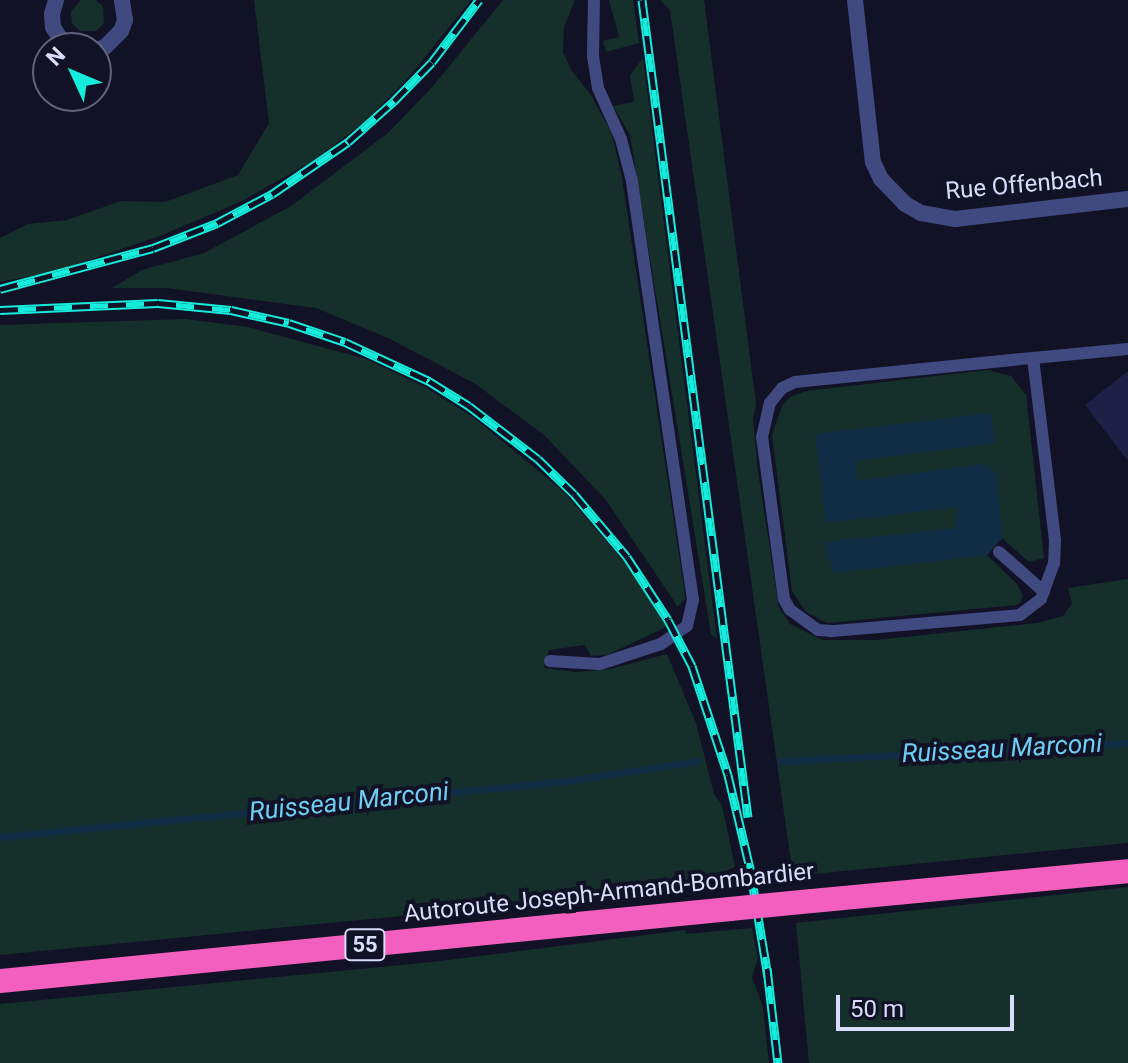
<!DOCTYPE html>
<html>
<head>
<meta charset="utf-8">
<style>
	body { margin:0 }
	#map { position:relative; width:1128px; height:1063px; overflow:hidden; background:#121226; font-family:Roboto,sans-serif }
	div>[style] { position:absolute }
	.green>* { inset:0; background:#152f2a }
	.water>* { inset:0; background:#112d46 }
	.stream>* { height:7px; margin:-3.5px; padding:0 3.5px; transform-origin:3.5px; border-radius:3.5px; background:#112d46 }
	.building>* { inset:0; background:#201f45 }
	.service>* { height:12px; margin:-6px; padding:0 6px; transform-origin:6px; border-radius:6px; background:#414981 }
	.minor>* { height:16px; margin:-8px; padding:0 8px; transform-origin:8px; border-radius:8px; background:#414981 }
	.motorway>* { height:24px; margin:-12px; padding:0 12px; transform-origin:12px; border-radius:12px; background:#f25fbf }
	.rail>* { height:9px; margin-top:-4.5px; transform-origin:0; background:repeating-linear-gradient(90deg,#121226 0 18px,#16ecdc 0 36px); box-sizing:border-box; border-block:2px solid #16ecdc }
	.motorway-bridge>* { height:24px; margin:-12px; padding:0 12px; transform-origin:12px; border-radius:12px; background:#f25fbf }
	span { translate:-50% -50%; white-space:nowrap; text-align:center; line-height:1.15; -webkit-text-stroke:8px #121226; paint-order:stroke }
	.shield-label span { padding:2px 6px; background:#121226; border:2px solid; border-radius:6px; -webkit-text-stroke-width:0 }
	.shield-label { font-size:22px; color:#dadcfc; font-weight:700 }
	.street-label { font-size:24px; color:#dadcfc }
	.water-label { font-size:26px; color:#70cdf3; font-style:italic }
	.north { position:absolute; left:32px; top:32px; width:80px; height:80px; box-sizing:border-box; background:#121226; border:2px solid #62637c; border-radius:50%; rotate:314deg; font-size:22px; font-weight:700; line-height:32px; text-align:center; color:#dadcfc }
	.north::after { content:''; display:block; margin:auto; width:28px; height:36px; background:#16ecdc; clip-path:polygon(50% 0,100% 100%,50% 72%,0 100%) }
	.scale { position:absolute; left:836px; top:995px; width:178px; height:36px; box-sizing:border-box; border:4px solid #dadcfc; border-top:0; padding-left:10px; font-size:24px; line-height:28px; white-space:nowrap; color:#dadcfc; -webkit-text-stroke:6px #121226; paint-order:stroke }
</style>
</head>
<body>
<div id="map">
	<div class="green">
		<i style="clip-path:polygon(81px 0,95px 0,103px 6px,104px 23px,96px 31px,80px 31px,72px 23px,71px 12px)"></i>
		<i style="clip-path:polygon(254px 0,471px 0,408px 78px,365px 122px,311px 162px,240px 202px,160px 236px,57px 271px,0 282px,0 238px,28px 224px,67px 220px,121px 201px,165px 202px,238px 175px,269px 123px)"></i>
		<i style="clip-path:polygon(503px 0,575px 0,564px 27px,563px 52px,571px 70px,591px 95px,612px 134px,622px 178px,683px 581px,685px 598px,678px 607px,606px 500px,544px 435px,474px 383px,390px 339px,316px 308px,167px 288px,112px 288px,142px 270px,204px 253px,291px 206px,388px 133px,434px 85px)"></i>
		<i style="clip-path:polygon(609px 0,633px 0,639px 43px,606px 52px,603px 41px,619px 37px)"></i>
		<i style="clip-path:polygon(660px 0,704px 0,756px 404px,753px 419px,758px 471px,779px 608px,790px 624px,822px 640px,876px 640px,1038px 623px,1063px 616px,1072px 603px,1068px 588px,1128px 579px,1128px 843px,793px 876px,670px 10px)"></i>
		<i style="clip-path:polygon(643px 58px,717px 639px,711px 634px,630px 135px,613px 106px,634px 102px,630px 75px)"></i>
		<i style="clip-path:polygon(185px 319px,248px 327px,366px 359px,425px 387px,473px 417px,564px 492px,640px 581px,668px 626px,607px 655px,591px 656px,585px 645px,549px 650px,544px 668px,575px 672px,610px 669px,667px 654px,696px 723px,714px 794px,722px 805px,735px 867px,680px 889px,0 955px,0 325px)"></i>
		<i style="clip-path:polygon(987px 370px,1011px 376px,1026px 395px,1044px 558px,1029px 562px,1002px 538px,987px 555px,1016px 583px,1023px 595px,1021px 602px,1017px 605px,827px 623px,806px 612px,792px 591px,772px 435px,782px 406px,790px 397px,806px 391px)"></i>
		<i style="clip-path:polygon(1128px 887px,1128px 1063px,809px 1063px,796px 923px)"></i>
		<i style="clip-path:polygon(752px 928px,758px 958px,752px 977px,763px 1007px,769px 1063px,0 1063px,0 1004px,432px 962px,685px 930px,686px 934px)"></i>
	</div>
	<div class="water">
		<i style="clip-path:polygon(991px 413px,996px 443px,856px 461px,857px 481px,981px 464px,997px 473px,1002px 538px,987px 555px,834px 573px,824px 542px,956px 528px,957px 507px,826px 523px,815px 434px)"></i>
	</div>
	<div class="stream">
		<i style="left:781px;top:761px;width:347px;rotate:-3deg"></i>
		<i style="left:0;top:837px;width:570px;rotate:-5.64deg"></i>
		<i style="left:567px;top:781px;width:133px;rotate:-8.7deg"></i>
	</div>
	<div class="building">
		<i style="clip-path:polygon(1128px 371px,1128px 461px,1085px 405px)"></i>
	</div>
	<div class="service">
		<i style="left:1033px;top:358px;width:183px;rotate:83.1deg"></i>
		<i style="left:1055px;top:540px;width:23px;rotate:92deg"></i>
		<i style="left:1054px;top:563px;width:38px;rotate:110deg"></i>
		<i style="left:1041px;top:599px;width:26px;rotate:143deg"></i>
		<i style="left:1020px;top:615px;width:189px;rotate:175.1deg"></i>
		<i style="left:832px;top:631px;width:14px;rotate:-176deg"></i>
		<i style="left:818px;top:630px;width:34px;rotate:-144deg"></i>
		<i style="left:790px;top:610px;width:13px;rotate:-119deg"></i>
		<i style="left:784px;top:599px;width:163px;rotate:-97.7deg"></i>
		<i style="left:762px;top:437px;width:35px;rotate:-77deg"></i>
		<i style="left:770px;top:403px;width:19px;rotate:-51deg"></i>
		<i style="left:782px;top:388px;width:14px;rotate:-25deg"></i>
		<i style="left:795px;top:382px;width:239px;rotate:-5.8deg"></i>
		<i style="left:1033px;top:358px;width:95px;rotate:-5.4deg"></i>
		<i style="left:999px;top:552px;width:60px;rotate:41.6deg"></i>
		<i style="left:550px;top:661px;width:50px;rotate:3.4deg"></i>
		<i style="left:600px;top:664px;width:64px;rotate:-18.2deg"></i>
		<i style="left:661px;top:644px;width:32px;rotate:-35deg"></i>
		<i style="left:687px;top:626px;width:27px;rotate:-77deg"></i>
		<i style="left:693px;top:600px;width:423px;rotate:-98.3deg"></i>
		<i style="left:632px;top:181px;width:43px;rotate:-104.7deg"></i>
		<i style="left:621px;top:139px;width:56px;rotate:-114.3deg"></i>
		<i style="left:598px;top:88px;width:33px;rotate:-99deg"></i>
		<i style="left:593px;top:55px;width:55px;rotate:-89deg"></i>
	</div>
	<div class="minor">
		<i style="left:56px;top:0;width:15px;rotate:106deg"></i>
		<i style="left:52px;top:14px;width:13px;rotate:86deg"></i>
		<i style="left:53px;top:27px;width:13px;rotate:58deg"></i>
		<i style="left:60px;top:38px;width:17px;rotate:36deg"></i>
		<i style="left:855px;top:0;width:163px;rotate:83.7deg"></i>
		<i style="left:873px;top:162px;width:19px;rotate:65deg"></i>
		<i style="left:881px;top:179px;width:35px;rotate:46deg"></i>
		<i style="left:905px;top:204px;width:18px;rotate:29deg"></i>
		<i style="left:921px;top:213px;width:35px;rotate:10deg"></i>
		<i style="left:955px;top:219px;width:174px;rotate:-6.6deg"></i>
		<i style="left:96px;top:50px;width:9px;rotate:-18deg"></i>
		<i style="left:105px;top:47px;width:23px;rotate:-45deg"></i>
		<i style="left:121px;top:31px;width:12px;rotate:-70deg"></i>
		<i style="left:125px;top:20px;width:20px;rotate:-99deg"></i>
	</div>
	<div class="motorway">
		<i style="left:812px;top:901px;width:317px;rotate:-5.4deg"></i>
		<i style="left:0;top:981px;width:734px;rotate:-5.63deg"></i>
	</div>
	<div class="rail">
		<i style="left:642px;top:0;width:824px;rotate:82.61deg"></i>
		<i style="left:0;top:289px;width:158px;rotate:-15deg"></i>
		<i style="left:153px;top:248px;width:69px;rotate:-21.3deg"></i>
		<i style="left:217px;top:223px;width:62px;rotate:-27.8deg"></i>
		<i style="left:272px;top:194px;width:92px;rotate:-34.4deg"></i>
		<i style="left:348px;top:142px;width:62px;rotate:-41.7deg"></i>
		<i style="left:394px;top:101px;width:54px;rotate:-45.7deg"></i>
		<i style="left:432px;top:62px;width:78px;rotate:-52.8deg"></i>
		<i style="left:0;top:310px;width:158px;rotate:-2.5deg"></i>
		<i style="left:158px;top:303px;width:73px;rotate:5.5deg"></i>
		<i style="left:231px;top:310px;width:59px;rotate:12.6deg"></i>
		<i style="left:289px;top:323px;width:59px;rotate:18.7deg"></i>
		<i style="left:345px;top:342px;width:93px;rotate:24.9deg"></i>
		<i style="left:429px;top:381px;width:47px;rotate:32deg"></i>
		<i style="left:469px;top:406px;width:87px;rotate:37.5deg"></i>
		<i style="left:538px;top:459px;width:50px;rotate:44.2deg"></i>
		<i style="left:574px;top:494px;width:82px;rotate:49.9deg"></i>
		<i style="left:627px;top:557px;width:75px;rotate:56.9deg"></i>
		<i style="left:668px;top:620px;width:52px;rotate:62.4deg"></i>
		<i style="left:692px;top:666px;width:115px;rotate:71.7deg"></i>
		<i style="left:728px;top:775px;width:96px;rotate:76.7deg"></i>
		<i style="left:750px;top:868px;width:110px;rotate:80.6deg"></i>
		<i style="left:767px;top:968px;width:96px;rotate:83.4deg"></i>
	</div>
	<div class="motorway-bridge">
		<i style="left:730px;top:909px;width:82px;rotate:-5.6deg"></i>
	</div>
	<div class="shield-label">
		<span style="left:365px;top:945px">55</span>
	</div>
	<div class="street-label">
		<span style="left:1024px;top:185px;rotate:-5deg">Rue Offenbach</span>
		<span style="left:609px;top:893px;rotate:-6deg">Autoroute Joseph-Armand-Bombardier</span>
	</div>
	<div class="water-label">
		<span style="left:1002px;top:749px;rotate:-3deg">Ruisseau Marconi</span>
		<span style="left:349px;top:802px;rotate:-6deg">Ruisseau Marconi</span>
	</div>
	<div class="north">N</div>
	<div class="scale">50 m</div>
</div>
</body>
</html>
